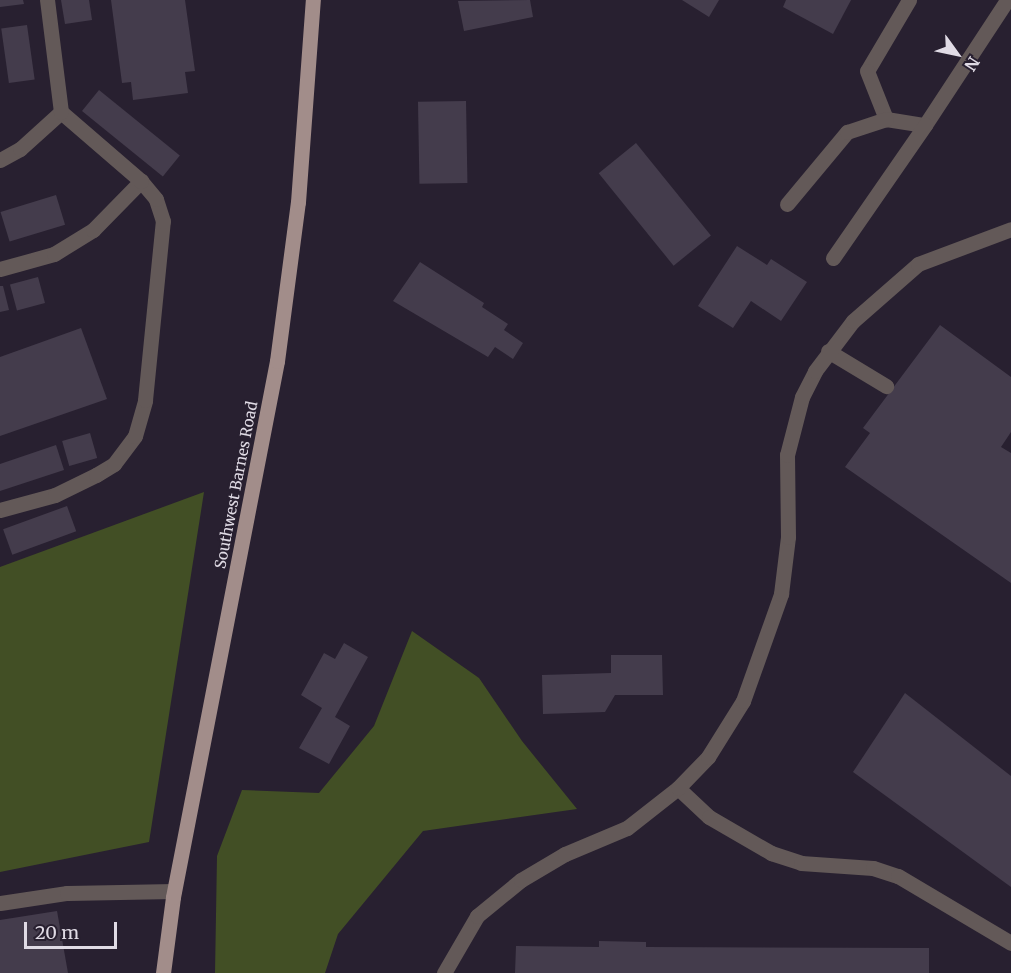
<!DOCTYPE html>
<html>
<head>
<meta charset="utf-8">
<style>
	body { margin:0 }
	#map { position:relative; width:1011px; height:973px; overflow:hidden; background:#282030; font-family:Merriweather,serif }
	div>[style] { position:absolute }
	.forest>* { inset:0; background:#424f25 }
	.building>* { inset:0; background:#443c4c; transform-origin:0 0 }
	.minor>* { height:15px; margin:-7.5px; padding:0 7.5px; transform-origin:7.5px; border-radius:7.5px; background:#635958 }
	.major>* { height:15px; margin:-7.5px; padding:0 7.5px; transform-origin:7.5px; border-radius:7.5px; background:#a28d8a }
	span { translate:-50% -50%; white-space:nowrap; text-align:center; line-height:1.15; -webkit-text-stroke:4.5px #282030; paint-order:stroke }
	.street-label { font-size:15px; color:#e0dbe5 }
	.north { position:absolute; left:927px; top:24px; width:60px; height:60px; -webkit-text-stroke:4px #282030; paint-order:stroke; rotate:123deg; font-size:16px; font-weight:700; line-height:24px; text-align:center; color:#e0dbe5 }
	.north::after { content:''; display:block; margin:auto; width:21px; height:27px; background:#e0dbe5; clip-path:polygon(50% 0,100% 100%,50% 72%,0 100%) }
	.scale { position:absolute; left:24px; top:922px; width:93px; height:27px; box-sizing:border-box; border:3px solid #e0dbe5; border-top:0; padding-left:8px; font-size:18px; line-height:21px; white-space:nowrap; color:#e0dbe5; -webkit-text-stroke:4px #282030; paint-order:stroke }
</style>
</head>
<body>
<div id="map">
	<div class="forest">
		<i style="clip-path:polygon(204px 492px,149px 842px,0 872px,0 567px)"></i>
		<i style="clip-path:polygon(412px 631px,479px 678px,522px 741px,577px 809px,423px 831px,338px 934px,325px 973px,215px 973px,217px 856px,242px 790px,319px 793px,374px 726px)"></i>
	</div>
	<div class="building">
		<i style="clip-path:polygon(0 0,23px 0,24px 4px,0 7px)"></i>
		<i style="clip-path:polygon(61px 0,89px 0,92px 20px,65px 24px)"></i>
		<i style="clip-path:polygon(111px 0,185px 0,195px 71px,185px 72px,188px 93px,133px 100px,131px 82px,122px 83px)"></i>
		<i style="clip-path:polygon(530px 0,533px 17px,464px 31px,458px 1px)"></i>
		<i style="clip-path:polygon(682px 0,719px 0,709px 17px)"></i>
		<i style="clip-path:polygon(786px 0,851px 0,833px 34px,783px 7px)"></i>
		<i style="left:27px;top:25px;width:55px;height:26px;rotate:82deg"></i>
		<i style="left:99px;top:90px;width:104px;height:27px;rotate:39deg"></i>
		<i style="left:466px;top:101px;width:82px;height:48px;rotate:89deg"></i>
		<i style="left:636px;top:143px;width:119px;height:48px;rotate:51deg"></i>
		<i style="left:56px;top:195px;width:31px;height:58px;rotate:73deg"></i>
		<i style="clip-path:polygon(737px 246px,767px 265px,771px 259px,807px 282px,781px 321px,751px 301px,733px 328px,698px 306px)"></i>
		<i style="clip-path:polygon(420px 262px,484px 303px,482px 307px,508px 324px,504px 330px,523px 343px,513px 359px,495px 347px,488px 357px,393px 301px)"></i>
		<i style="left:38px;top:277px;width:27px;height:29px;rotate:75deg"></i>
		<i style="clip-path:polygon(0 286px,3px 286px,9px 310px,0 312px)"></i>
		<i style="clip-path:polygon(940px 325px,1011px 377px,1011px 432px,1001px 447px,1011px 453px,1011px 583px,845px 467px,870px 433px,863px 428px)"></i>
		<i style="clip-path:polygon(81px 328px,107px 399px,0 436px,0 357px)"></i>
		<i style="left:90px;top:433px;width:26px;height:29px;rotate:74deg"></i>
		<i style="clip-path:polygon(56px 445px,64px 470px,0 491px,0 464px)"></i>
		<i style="left:67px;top:506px;width:27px;height:68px;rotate:70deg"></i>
		<i style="clip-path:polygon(344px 643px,368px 657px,335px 717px,350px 726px,329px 764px,299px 748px,322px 708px,301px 695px,324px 653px,335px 659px)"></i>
		<i style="clip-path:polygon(611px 655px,662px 655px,663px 695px,615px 695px,605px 712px,543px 714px,542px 675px,611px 673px)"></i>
		<i style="clip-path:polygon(905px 693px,1011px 776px,1011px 887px,853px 772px)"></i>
		<i style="clip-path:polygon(57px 911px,68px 973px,0 973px,0 920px)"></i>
		<i style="clip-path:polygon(599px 941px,646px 942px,646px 947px,929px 948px,929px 973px,515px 973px,516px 946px,599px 947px)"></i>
	</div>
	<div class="minor">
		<i style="left:909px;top:0;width:82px;rotate:120.6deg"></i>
		<i style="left:867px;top:71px;width:52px;rotate:68.4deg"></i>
		<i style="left:886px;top:119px;width:39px;rotate:9deg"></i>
		<i style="left:925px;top:125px;width:149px;rotate:-56.7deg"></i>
		<i style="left:0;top:160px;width:23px;rotate:-29deg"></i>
		<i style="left:20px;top:149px;width:55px;rotate:-42.1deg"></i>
		<i style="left:787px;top:204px;width:94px;rotate:-50.2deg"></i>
		<i style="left:847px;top:132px;width:41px;rotate:-18.4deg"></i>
		<i style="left:833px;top:258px;width:162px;rotate:-55.3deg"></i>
		<i style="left:0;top:269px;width:56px;rotate:-15.5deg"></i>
		<i style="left:54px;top:254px;width:46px;rotate:-31.6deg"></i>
		<i style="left:93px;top:230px;width:69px;rotate:-45.6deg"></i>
		<i style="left:828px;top:351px;width:68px;rotate:31.1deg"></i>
		<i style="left:0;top:510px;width:57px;rotate:-15.3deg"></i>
		<i style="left:55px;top:495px;width:46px;rotate:-26deg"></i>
		<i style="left:96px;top:475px;width:21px;rotate:-31deg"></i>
		<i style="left:114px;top:464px;width:35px;rotate:-53deg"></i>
		<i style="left:135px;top:436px;width:37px;rotate:-74deg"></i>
		<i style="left:145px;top:400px;width:180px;rotate:-84.3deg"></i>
		<i style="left:163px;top:221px;width:23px;rotate:-108deg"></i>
		<i style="left:156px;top:199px;width:23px;rotate:-130deg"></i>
		<i style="left:141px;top:181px;width:106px;rotate:-139.2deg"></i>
		<i style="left:61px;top:112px;width:113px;rotate:-97.1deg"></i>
		<i style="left:678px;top:788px;width:42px;rotate:43.1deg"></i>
		<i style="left:709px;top:817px;width:72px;rotate:30.1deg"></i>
		<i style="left:771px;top:853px;width:32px;rotate:18deg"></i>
		<i style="left:801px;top:863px;width:72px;rotate:4deg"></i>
		<i style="left:873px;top:868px;width:26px;rotate:18deg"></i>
		<i style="left:898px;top:876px;width:131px;rotate:30.7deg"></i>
		<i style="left:0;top:903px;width:68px;rotate:-8.5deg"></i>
		<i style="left:67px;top:893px;width:107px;rotate:-1.1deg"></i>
		<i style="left:444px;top:973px;width:66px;rotate:-59.9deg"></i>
		<i style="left:477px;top:916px;width:57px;rotate:-39.3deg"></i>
		<i style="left:521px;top:880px;width:51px;rotate:-30.6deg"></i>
		<i style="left:565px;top:854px;width:67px;rotate:-22.8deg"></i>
		<i style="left:627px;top:828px;width:65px;rotate:-38.1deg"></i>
		<i style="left:678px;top:788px;width:43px;rotate:-45.9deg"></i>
		<i style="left:708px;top:757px;width:66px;rotate:-58deg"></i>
		<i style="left:743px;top:701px;width:114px;rotate:-70.4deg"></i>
		<i style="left:781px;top:594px;width:57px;rotate:-83deg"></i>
		<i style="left:788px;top:537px;width:82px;rotate:-90.7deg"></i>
		<i style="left:787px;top:455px;width:60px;rotate:-75.5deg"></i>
		<i style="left:802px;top:397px;width:29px;rotate:-63deg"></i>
		<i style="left:815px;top:371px;width:63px;rotate:-52.8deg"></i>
		<i style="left:853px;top:321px;width:86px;rotate:-41.2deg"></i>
		<i style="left:918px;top:264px;width:99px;rotate:-20.6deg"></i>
	</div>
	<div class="major">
		<i style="left:163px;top:973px;width:77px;rotate:-82.5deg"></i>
		<i style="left:173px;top:897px;width:546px;rotate:-79.02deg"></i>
		<i style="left:277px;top:361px;width:160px;rotate:-82.5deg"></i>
		<i style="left:298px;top:202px;width:203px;rotate:-85.8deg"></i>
	</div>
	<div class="street-label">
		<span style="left:236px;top:485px;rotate:-79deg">Southwest Barnes Road</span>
	</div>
	<div class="north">N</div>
	<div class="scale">20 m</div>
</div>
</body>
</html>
